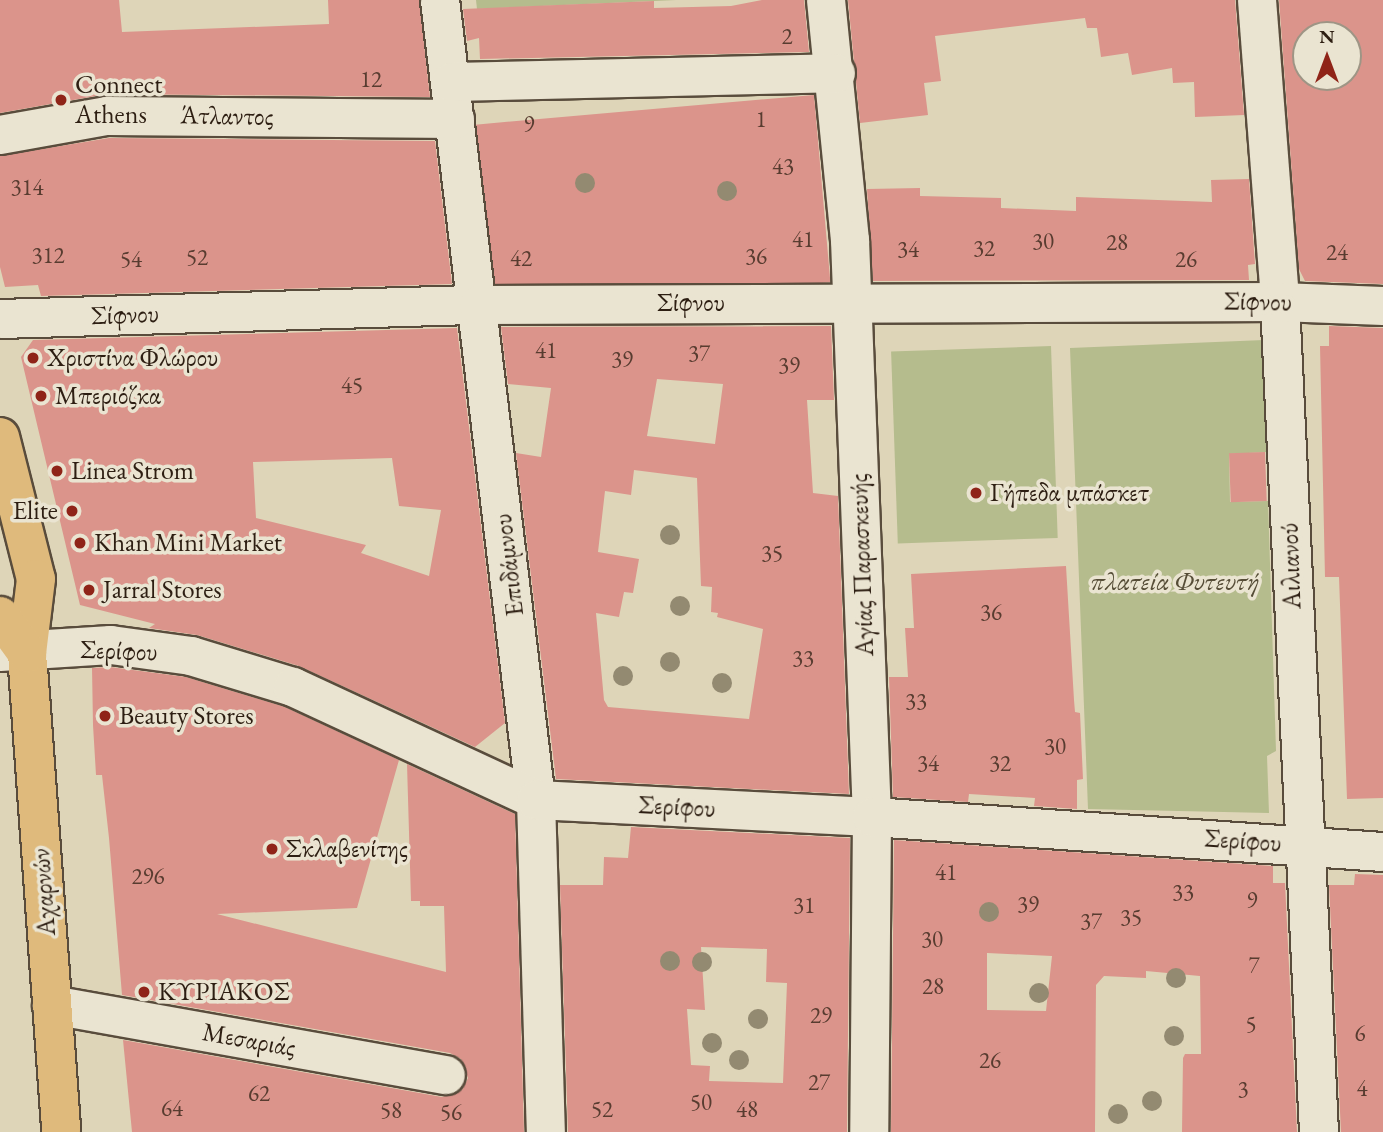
<!DOCTYPE html>
<html>
<head>
<meta charset="utf-8">
<style>
	body { margin:0 }
	#map { position:relative; width:1383px; height:1132px; overflow:hidden; background:#ded5b8; font-family:"EB Garamond",serif }
	div>[style] { position:absolute }
	.green>* { inset:0; background:#b5bc8d; transform-origin:0 0 }
	.building>* { inset:0; background:#db948b; transform-origin:0 0 }
	.roads { filter:drop-shadow(2px 0 #594c3c) drop-shadow(-2px 0 #594c3c) drop-shadow(0 2px #594c3c) drop-shadow(0 -2px #594c3c) }
	.minor>* { height:38px; margin:-19px; padding:0 19px; transform-origin:19px; border-radius:19px; background:#eae4d1 }
	.primary>* { height:38px; margin:-19px; padding:0 19px; transform-origin:19px; border-radius:19px; background:#dfba7c }
	.trees>* { width:20px; height:20px; margin:-10px; border-radius:50%; background:#938a71 }
	.dots>* { width:19px; height:19px; translate:-50% -50%; box-sizing:border-box; border:4px solid #eae4d1; border-radius:50% }
	span { translate:-50% -50%; white-space:nowrap; text-align:center; line-height:1.15; -webkit-text-stroke:7px #eae4d1; paint-order:stroke }
	.number-label { font-size:23px; color:#583c30 }
	.number-label span { -webkit-text-stroke-width:0 }
	.poi-label { font-size:26px; color:#2d1e12 }
	.left { translate:0 -50%; text-align:left }
	.right { translate:-100% -50%; text-align:right }
	.street-label { font-size:26px; color:#2d1e12 }
	.park-label { font-size:26px; color:#564d37; font-style:italic }
	.north { position:absolute; left:1292px; top:21px; width:70px; height:70px; box-sizing:border-box; background:#eae4d1; border:2px solid #9e9585; border-radius:50%; rotate:0deg; font-size:19px; font-weight:700; line-height:28px; text-align:center; color:#2d1e12 }
	.north::after { content:''; display:block; margin:auto; width:24px; height:32px; background:#8f2418; clip-path:polygon(50% 0,100% 100%,50% 72%,0 100%) }
</style>
</head>
<body>
<div id="map">
	<div class="green">
		<i style="clip-path:polygon(476px 0,676px 0,477px 9px)"></i>
		<i style="clip-path:polygon(1264px 340px,1267px 452px,1229px 454px,1230px 502px,1268px 501px,1276px 751px,1267px 756px,1269px 813px,1088px 809px,1070px 348px)"></i>
		<i style="left:1051px;top:346px;width:192px;height:160px;rotate:88deg"></i>
	</div>
	<div class="building">
		<i style="clip-path:polygon(0 0,119px 0,122px 32px,329px 24px,328px 0,419px 0,430px 97px,107px 94px,0 113px)"></i>
		<i style="clip-path:polygon(762px 0,804px 0,809px 52px,480px 59px,479px 38px,467px 41px,463px 9px,654px 1px,654px 8px,731px 6px)"></i>
		<i style="clip-path:polygon(848px 0,1235px 0,1244px 115px,1195px 117px,1194px 82px,1173px 83px,1172px 68px,1132px 75px,1128px 53px,1101px 57px,1097px 28px,1087px 28px,1085px 18px,935px 36px,941px 81px,924px 83px,928px 115px,860px 123px)"></i>
		<i style="clip-path:polygon(evenodd,1279px 0,1383px 0,1383px 284px,1305px 281px,1299px 269px,1279px 0,1306px 35px,1348px 35px,1348px 77px,1306px 77px,1306px 35px)"></i>
		<i style="left:814px;top:95px;width:188px;height:340px;rotate:85deg"></i>
		<i style="clip-path:polygon(109px 138px,435px 141px,452px 284px,41px 296px,38px 285px,5px 287px,0 267px,0 156px)"></i>
		<i style="clip-path:polygon(1249px 179px,1255px 264px,1248px 265px,1249px 280px,873px 281px,867px 189px,920px 188px,920px 196px,1001px 198px,1001px 208px,1076px 211px,1076px 197px,1212px 202px,1211px 180px)"></i>
		<i style="clip-path:polygon(evenodd,831px 326px,834px 400px,807px 400px,813px 493px,838px 496px,849px 794px,556px 779px,516px 453px,541px 457px,551px 388px,508px 384px,501px 327px,831px 326px,657px 379px,723px 384px,715px 444px,647px 436px,657px 379px,831px 326px,634px 470px,697px 478px,701px 586px,712px 587px,711px 612px,718px 613px,717px 617px,763px 629px,749px 719px,608px 707px,604px 700px,596px 613px,619px 617px,624px 592px,633px 593px,639px 559px,598px 552px,605px 491px,631px 495px,634px 470px)"></i>
		<i style="clip-path:polygon(1329px 326px,1383px 328px,1383px 798px,1347px 799px,1339px 577px,1325px 577px,1320px 346px,1329px 346px)"></i>
		<i style="clip-path:polygon(evenodd,457px 328px,505px 723px,475px 747px,299px 666px,197px 635px,149px 628px,155px 624px,80px 605px,21px 357px,33px 340px,457px 328px,392px 458px,399px 506px,441px 510px,429px 576px,361px 553px,366px 545px,256px 518px,253px 462px,392px 458px)"></i>
		<i style="left:1265px;top:452px;width:49px;height:36px;rotate:88deg"></i>
		<i style="clip-path:polygon(1066px 566px,1074px 700px,1075px 712px,1080px 713px,1083px 779px,1077px 780px,1077px 809px,1034px 806px,1035px 798px,969px 794px,968px 802px,893px 797px,889px 677px,908px 677px,905px 628px,914px 628px,911px 574px)"></i>
		<i style="clip-path:polygon(110px 667px,186px 677px,285px 707px,399px 760px,357px 908px,217px 914px,446px 972px,444px 906px,420px 906px,420px 901px,411px 901px,407px 764px,515px 814px,524px 1132px,132px 1132px,123px 1040px,442px 1097px,462px 1090px,468px 1078px,461px 1059px,450px 1053px,122px 995px,109px 838px,102px 775px,96px 775px,93px 725px,92px 668px)"></i>
		<i style="clip-path:polygon(evenodd,631px 827px,850px 838px,847px 1132px,568px 1132px,560px 885px,603px 885px,604px 857px,628px 858px,631px 827px,701px 947px,767px 949px,766px 982px,787px 983px,783px 1083px,709px 1081px,710px 1066px,691px 1065px,687px 1009px,705px 1010px,701px 947px)"></i>
		<i style="clip-path:polygon(evenodd,894px 840px,1273px 866px,1273px 883px,1285px 883px,1297px 1132px,1182px 1132px,1183px 1058px,1185px 1054px,1201px 1054px,1200px 976px,1146px 971px,1146px 978px,1104px 976px,1096px 985px,1095px 1132px,891px 1132px,894px 840px,987px 953px,1052px 956px,1046px 1011px,987px 1010px,987px 953px)"></i>
		<i style="clip-path:polygon(1355px 874px,1383px 875px,1383px 1132px,1341px 1132px,1329px 885px,1354px 885px)"></i>
	</div>
	<div class="roads">
		<div class="minor">
			<i style="left:440px;top:0;width:806px;rotate:83.16deg"></i>
			<i style="left:536px;top:800px;width:332px;rotate:88.3deg"></i>
			<i style="left:826px;top:0;width:241px;rotate:84.3deg"></i>
			<i style="left:850px;top:240px;width:577px;rotate:87.82deg"></i>
			<i style="left:872px;top:817px;width:315px;rotate:90.5deg"></i>
			<i style="left:1257px;top:0;width:303px;rotate:85.6deg"></i>
			<i style="left:1280px;top:302px;width:831px;rotate:87.31deg"></i>
			<i style="left:451px;top:82px;width:385px;rotate:-1.3deg"></i>
			<i style="left:0;top:135px;width:109px;rotate:-10.1deg"></i>
			<i style="left:107px;top:116px;width:348px;rotate:0.5deg"></i>
			<i style="left:0;top:319px;width:479px;rotate:-1.7deg"></i>
			<i style="left:479px;top:305px;width:801px;rotate:-0.21deg"></i>
			<i style="left:1280px;top:302px;width:103px;rotate:2.2deg"></i>
			<i style="left:0;top:652px;width:111px;rotate:-3.6deg"></i>
			<i style="left:111px;top:645px;width:81px;rotate:7.8deg"></i>
			<i style="left:191px;top:656px;width:107px;rotate:16.9deg"></i>
			<i style="left:293px;top:687px;width:268px;rotate:24.9deg"></i>
			<i style="left:536px;top:800px;width:336px;rotate:2.9deg"></i>
			<i style="left:872px;top:817px;width:512px;rotate:3.92deg"></i>
			<i style="left:52px;top:1005px;width:400px;rotate:10.1deg"></i>
		</div>
		<div class="primary">
			<i style="left:0;top:437px;width:146px;rotate:75.8deg"></i>
			<i style="left:36px;top:579px;width:75px;rotate:96.9deg"></i>
			<i style="left:27px;top:653px;width:480px;rotate:85.9deg"></i>
			<i style="left:0;top:616px;width:46px;rotate:53.9deg"></i>
		</div>
	</div>
	<div class="trees">
		<i style="left:585px;top:183px"></i>
		<i style="left:727px;top:191px"></i>
		<i style="left:670px;top:535px"></i>
		<i style="left:680px;top:606px"></i>
		<i style="left:670px;top:662px"></i>
		<i style="left:623px;top:676px"></i>
		<i style="left:722px;top:683px"></i>
		<i style="left:989px;top:912px"></i>
		<i style="left:670px;top:961px"></i>
		<i style="left:702px;top:962px"></i>
		<i style="left:1176px;top:978px"></i>
		<i style="left:1039px;top:993px"></i>
		<i style="left:758px;top:1019px"></i>
		<i style="left:1174px;top:1036px"></i>
		<i style="left:712px;top:1043px"></i>
		<i style="left:739px;top:1060px"></i>
		<i style="left:1152px;top:1101px"></i>
		<i style="left:1118px;top:1114px"></i>
	</div>
	<div class="dots">
		<i style="left:61px;top:100px;background:#8f2418"></i>
		<i style="left:33px;top:358px;background:#8f2418"></i>
		<i style="left:41px;top:396px;background:#8f2418"></i>
		<i style="left:57px;top:471px;background:#8f2418"></i>
		<i style="left:976px;top:493px;background:#8f2418"></i>
		<i style="left:72px;top:511px;background:#8f2418"></i>
		<i style="left:80px;top:543px;background:#8f2418"></i>
		<i style="left:89px;top:590px;background:#8f2418"></i>
		<i style="left:105px;top:716px;background:#8f2418"></i>
		<i style="left:272px;top:849px;background:#8f2418"></i>
		<i style="left:144px;top:992px;background:#8f2418"></i>
	</div>
	<div class="number-label">
		<span style="left:787px;top:36px">2</span>
		<span style="left:371px;top:79px">12</span>
		<span style="left:761px;top:119px">1</span>
		<span style="left:529px;top:124px">9</span>
		<span style="left:783px;top:166px">43</span>
		<span style="left:27px;top:187px">314</span>
		<span style="left:803px;top:239px">41</span>
		<span style="left:1043px;top:241px">30</span>
		<span style="left:1117px;top:242px">28</span>
		<span style="left:984px;top:248px">32</span>
		<span style="left:908px;top:249px">34</span>
		<span style="left:1337px;top:252px">24</span>
		<span style="left:48px;top:255px">312</span>
		<span style="left:756px;top:256px">36</span>
		<span style="left:197px;top:257px">52</span>
		<span style="left:521px;top:258px">42</span>
		<span style="left:131px;top:259px">54</span>
		<span style="left:1186px;top:259px">26</span>
		<span style="left:546px;top:350px">41</span>
		<span style="left:699px;top:353px">37</span>
		<span style="left:622px;top:359px">39</span>
		<span style="left:789px;top:365px">39</span>
		<span style="left:352px;top:385px">45</span>
		<span style="left:772px;top:553px">35</span>
		<span style="left:991px;top:612px">36</span>
		<span style="left:803px;top:658px">33</span>
		<span style="left:916px;top:701px">33</span>
		<span style="left:1055px;top:746px">30</span>
		<span style="left:928px;top:763px">34</span>
		<span style="left:1000px;top:763px">32</span>
		<span style="left:946px;top:872px">41</span>
		<span style="left:148px;top:876px">296</span>
		<span style="left:1183px;top:892px">33</span>
		<span style="left:1252px;top:900px">9</span>
		<span style="left:1028px;top:904px">39</span>
		<span style="left:804px;top:905px">31</span>
		<span style="left:1131px;top:917px">35</span>
		<span style="left:1091px;top:921px">37</span>
		<span style="left:932px;top:939px">30</span>
		<span style="left:1254px;top:965px">7</span>
		<span style="left:933px;top:986px">28</span>
		<span style="left:821px;top:1015px">29</span>
		<span style="left:1251px;top:1024px">5</span>
		<span style="left:1360px;top:1033px">6</span>
		<span style="left:990px;top:1060px">26</span>
		<span style="left:819px;top:1082px">27</span>
		<span style="left:1362px;top:1088px">4</span>
		<span style="left:1243px;top:1089px">3</span>
		<span style="left:259px;top:1093px">62</span>
		<span style="left:701px;top:1102px">50</span>
		<span style="left:172px;top:1108px">64</span>
		<span style="left:602px;top:1109px">52</span>
		<span style="left:747px;top:1109px">48</span>
		<span style="left:391px;top:1110px">58</span>
		<span style="left:451px;top:1112px">56</span>
	</div>
	<div class="poi-label">
		<span class="left" style="left:75px;top:100px">Connect<br>Athens</span>
		<span class="left" style="left:47px;top:358px">Χριστίνα Φλώρου</span>
		<span class="left" style="left:55px;top:396px">Μπεριόζκα</span>
		<span class="left" style="left:71px;top:471px">Linea Strom</span>
		<span class="left" style="left:990px;top:493px">Γήπεδα μπάσκετ</span>
		<span class="right" style="left:58px;top:511px">Elite</span>
		<span class="left" style="left:94px;top:543px">Khan Mini Market</span>
		<span class="left" style="left:103px;top:590px">Jarral Stores</span>
		<span class="left" style="left:119px;top:716px">Beauty Stores</span>
		<span class="left" style="left:286px;top:849px">Σκλαβενίτης</span>
		<span class="left" style="left:158px;top:992px">ΚΥΡΙΑΚΟΣ</span>
	</div>
	<div class="street-label">
		<span style="left:227px;top:116px;rotate:1deg">Άτλαντος</span>
		<span style="left:1258px;top:302px;rotate:1deg">Σίφνου</span>
		<span style="left:691px;top:303px">Σίφνου</span>
		<span style="left:125px;top:315px;rotate:-2deg">Σίφνου</span>
		<span style="left:509px;top:565px;rotate:-97deg">Επιδάμνου</span>
		<span style="left:862px;top:565px;rotate:-92deg">Αγίας Παρασκευής</span>
		<span style="left:1291px;top:566px;rotate:-92deg">Αιλιανού</span>
		<span style="left:119px;top:651px;rotate:2deg">Σερίφου</span>
		<span style="left:677px;top:807px;rotate:3deg">Σερίφου</span>
		<span style="left:1243px;top:841px;rotate:4deg">Σερίφου</span>
		<span style="left:44px;top:892px;rotate:-94deg">Αχαρνών</span>
		<span style="left:249px;top:1040px;rotate:10deg">Μεσαριάς</span>
	</div>
	<div class="park-label">
		<span style="left:1175px;top:582px">πλατεία Φυτευτή</span>
	</div>
	<div class="north">N</div>
</div>
</body>
</html>
